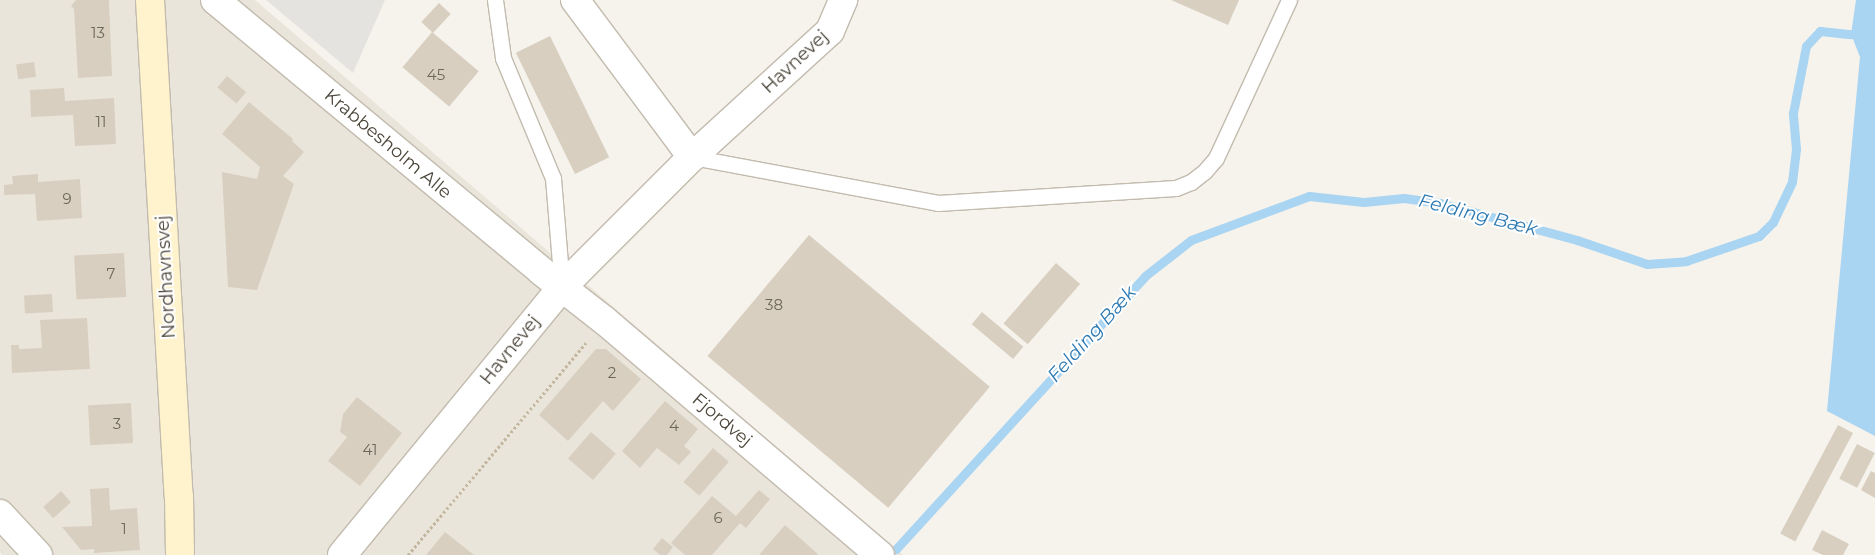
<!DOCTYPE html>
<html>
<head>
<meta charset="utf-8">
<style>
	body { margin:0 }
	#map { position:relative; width:1875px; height:555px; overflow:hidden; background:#f6f3ec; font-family:Montserrat,sans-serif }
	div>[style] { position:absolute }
	.residential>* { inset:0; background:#eae5da }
	.parking>* { inset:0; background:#e5e3e0 }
	.water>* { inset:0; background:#a9d4f2 }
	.stream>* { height:9px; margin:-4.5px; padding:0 4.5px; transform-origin:4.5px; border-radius:4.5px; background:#a9d4f2 }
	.building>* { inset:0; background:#d8cfc1; transform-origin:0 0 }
	.path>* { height:3px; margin-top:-1.5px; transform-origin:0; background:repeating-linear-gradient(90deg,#c4b79f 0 2.5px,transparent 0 5px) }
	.roads { filter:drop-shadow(1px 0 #c2bbae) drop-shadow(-1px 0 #c2bbae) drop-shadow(0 1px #c2bbae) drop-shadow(0 -1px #c2bbae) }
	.lane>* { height:15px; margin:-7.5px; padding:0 7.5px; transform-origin:7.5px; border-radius:7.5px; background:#fff }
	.street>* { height:28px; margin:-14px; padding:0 14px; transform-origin:14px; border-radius:14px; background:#fff }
	.secondary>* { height:28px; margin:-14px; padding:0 14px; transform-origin:14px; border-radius:14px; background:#fff3cd }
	span { translate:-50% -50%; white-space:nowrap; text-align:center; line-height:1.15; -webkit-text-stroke:4px #fff; paint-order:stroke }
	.number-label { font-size:15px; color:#6e675b }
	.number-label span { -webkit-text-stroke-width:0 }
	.street-label { font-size:18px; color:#4b4439 }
	.water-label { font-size:19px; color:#2e7ab2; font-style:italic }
</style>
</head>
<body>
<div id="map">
	<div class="residential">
		<i style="clip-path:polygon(0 0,255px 0,903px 555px,2px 555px,0 552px)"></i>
	</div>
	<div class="parking">
		<i style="clip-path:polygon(266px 0,385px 0,353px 73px)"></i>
	</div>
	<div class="water">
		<i style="clip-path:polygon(1856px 0,1875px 0,1875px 436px,1827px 411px,1860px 57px,1851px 34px)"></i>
	</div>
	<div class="stream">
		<i style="left:896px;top:549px;width:369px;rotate:-47.6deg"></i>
		<i style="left:1145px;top:276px;width:58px;rotate:-38deg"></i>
		<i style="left:1191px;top:240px;width:126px;rotate:-20.4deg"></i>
		<i style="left:1309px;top:196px;width:55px;rotate:6.2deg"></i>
		<i style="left:1364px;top:202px;width:40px;rotate:-5.7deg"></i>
		<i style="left:1404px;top:198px;width:36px;rotate:8deg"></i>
		<i style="left:1440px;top:203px;width:142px;rotate:15.1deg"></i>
		<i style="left:1577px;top:240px;width:74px;rotate:18.9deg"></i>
		<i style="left:1647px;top:264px;width:39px;rotate:-4deg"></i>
		<i style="left:1686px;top:261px;width:77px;rotate:-18.9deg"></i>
		<i style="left:1759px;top:236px;width:20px;rotate:-45deg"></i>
		<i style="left:1773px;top:222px;width:44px;rotate:-64.6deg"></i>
		<i style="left:1792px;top:182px;width:33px;rotate:-83deg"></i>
		<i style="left:1796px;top:149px;width:36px;rotate:-95deg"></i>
		<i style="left:1793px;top:113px;width:68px;rotate:-79deg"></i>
		<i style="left:1806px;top:46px;width:21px;rotate:-47deg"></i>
		<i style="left:1820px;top:31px;width:31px;rotate:6deg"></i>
	</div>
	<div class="building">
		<i style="clip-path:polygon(76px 0,109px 0,112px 76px,78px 78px,74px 9px,71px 6px)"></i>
		<i style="clip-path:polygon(1171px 0,1239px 0,1228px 25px)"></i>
		<i style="left:439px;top:3px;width:16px;height:26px;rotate:43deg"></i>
		<i style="left:432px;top:32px;width:61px;height:46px;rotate:40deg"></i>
		<i style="left:550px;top:36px;width:135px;height:38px;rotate:64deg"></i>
		<i style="left:34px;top:62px;width:15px;height:18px;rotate:82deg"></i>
		<i style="left:227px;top:76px;width:25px;height:15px;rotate:40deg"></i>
		<i style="clip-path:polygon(64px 88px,65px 101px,114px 98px,116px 144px,75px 146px,73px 115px,31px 117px,30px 90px)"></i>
		<i style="clip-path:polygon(249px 102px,293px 139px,292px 141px,304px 152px,283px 176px,294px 184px,257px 290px,228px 287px,222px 172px,257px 179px,260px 167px,222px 134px)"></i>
		<i style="clip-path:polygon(38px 174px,38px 182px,80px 179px,82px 218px,37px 221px,35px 194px,4px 195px,4px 185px,13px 184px,12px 176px)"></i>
		<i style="left:809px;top:235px;width:236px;height:158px;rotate:40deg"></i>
		<i style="left:124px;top:253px;width:44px;height:50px;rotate:87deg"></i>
		<i style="left:1056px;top:263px;width:32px;height:80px;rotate:41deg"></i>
		<i style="left:52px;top:294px;width:18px;height:28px;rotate:87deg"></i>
		<i style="left:982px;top:312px;width:54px;height:16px;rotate:40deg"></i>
		<i style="clip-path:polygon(87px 318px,90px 369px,12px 373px,11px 345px,19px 345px,19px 349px,42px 348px,40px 320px)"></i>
		<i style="clip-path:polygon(596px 349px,606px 349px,641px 379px,613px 411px,603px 401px,568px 441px,539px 415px)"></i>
		<i style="clip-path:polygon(357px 397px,402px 433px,360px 486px,328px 461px,347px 437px,340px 432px,343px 414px)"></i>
		<i style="clip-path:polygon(665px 401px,698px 429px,684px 446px,691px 452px,679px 465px,657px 448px,640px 468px,622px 451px)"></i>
		<i style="left:131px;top:403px;width:40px;height:43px;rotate:87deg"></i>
		<i style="left:1838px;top:425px;width:17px;height:123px;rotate:28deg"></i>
		<i style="left:591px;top:432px;width:33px;height:35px;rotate:41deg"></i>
		<i style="left:1857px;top:444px;width:20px;height:39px;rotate:27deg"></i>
		<i style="left:713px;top:448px;width:21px;height:45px;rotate:41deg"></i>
		<i style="clip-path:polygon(1871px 471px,1875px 473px,1875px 498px,1861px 490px)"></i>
		<i style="clip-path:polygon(109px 488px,110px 510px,137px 508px,140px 550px,94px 553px,94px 549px,81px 550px,62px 527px,92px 526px,90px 489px)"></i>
		<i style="clip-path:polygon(759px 490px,770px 499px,746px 528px,740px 523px,712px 555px,685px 555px,671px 543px,712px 496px,736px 516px)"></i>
		<i style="left:61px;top:491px;width:15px;height:24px;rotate:48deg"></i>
		<i style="clip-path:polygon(785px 525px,818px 554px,817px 555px,759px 555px)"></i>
		<i style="clip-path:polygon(1822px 530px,1849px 544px,1843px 555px,1823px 555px,1812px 550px)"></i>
		<i style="clip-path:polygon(445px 532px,474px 555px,426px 555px)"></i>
		<i style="clip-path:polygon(662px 538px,673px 547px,667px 555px,660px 555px,653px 549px)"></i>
	</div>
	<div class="path">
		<i style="left:408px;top:555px;width:277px;rotate:-50deg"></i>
	</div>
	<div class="roads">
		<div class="lane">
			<i style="left:495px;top:0;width:59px;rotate:82.1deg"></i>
			<i style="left:503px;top:58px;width:130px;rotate:67.4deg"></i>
			<i style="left:553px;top:178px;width:109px;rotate:85.3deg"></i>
			<i style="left:692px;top:157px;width:250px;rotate:10.6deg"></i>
			<i style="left:938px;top:203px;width:238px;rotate:-3.6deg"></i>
			<i style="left:1176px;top:188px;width:16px;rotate:-22deg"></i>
			<i style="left:1191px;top:182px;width:16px;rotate:-38deg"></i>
			<i style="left:1204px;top:172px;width:18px;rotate:-49deg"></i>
			<i style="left:1216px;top:158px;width:174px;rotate:-65.2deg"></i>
		</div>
		<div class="street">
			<i style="left:215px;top:0;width:424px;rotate:39.7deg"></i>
			<i style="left:541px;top:271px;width:81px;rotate:38deg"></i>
			<i style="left:605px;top:321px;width:361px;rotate:40.4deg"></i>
			<i style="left:575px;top:0;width:196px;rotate:53.3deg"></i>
			<i style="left:0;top:514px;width:56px;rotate:47.2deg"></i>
			<i style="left:342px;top:555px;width:347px;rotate:-50.6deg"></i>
			<i style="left:562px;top:287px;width:184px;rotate:-45deg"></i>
			<i style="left:692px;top:157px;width:187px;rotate:-42.4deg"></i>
			<i style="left:830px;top:31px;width:34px;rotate:-67deg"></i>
		</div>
		<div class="secondary">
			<i style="left:150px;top:0;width:497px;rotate:86.7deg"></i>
			<i style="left:179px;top:496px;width:59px;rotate:89deg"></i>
		</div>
	</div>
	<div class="number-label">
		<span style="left:98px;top:33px">13</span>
		<span style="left:436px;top:75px">45</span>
		<span style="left:101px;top:122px">11</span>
		<span style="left:67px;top:199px">9</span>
		<span style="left:111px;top:274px">7</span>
		<span style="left:774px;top:305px">38</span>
		<span style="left:612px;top:373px">2</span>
		<span style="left:117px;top:424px">3</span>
		<span style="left:674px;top:426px">4</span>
		<span style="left:370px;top:450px">41</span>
		<span style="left:718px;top:518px">6</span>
		<span style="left:124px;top:529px">1</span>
	</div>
	<div class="street-label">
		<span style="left:795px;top:62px;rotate:-43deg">Havnevej</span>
		<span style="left:388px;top:144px;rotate:40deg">Krabbesholm Alle</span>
		<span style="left:166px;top:277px;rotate:-93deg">Nordhavnsvej</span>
		<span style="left:510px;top:350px;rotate:-51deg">Havnevej</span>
		<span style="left:722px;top:420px;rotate:40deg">Fjordvej</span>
	</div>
	<div class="water-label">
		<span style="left:1478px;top:215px;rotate:14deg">Felding Bæk</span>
		<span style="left:1092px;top:334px;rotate:-48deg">Felding Bæk</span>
	</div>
</div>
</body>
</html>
